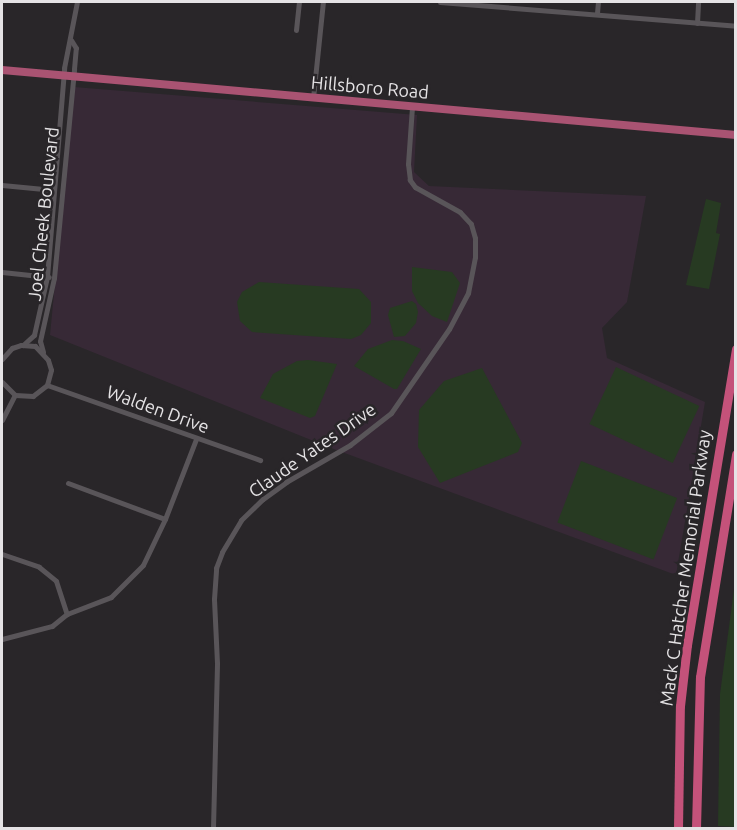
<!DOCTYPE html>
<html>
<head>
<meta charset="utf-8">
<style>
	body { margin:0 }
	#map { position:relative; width:737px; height:830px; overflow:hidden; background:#292629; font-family:Ubuntu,sans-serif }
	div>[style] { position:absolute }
	.education>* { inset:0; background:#372936 }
	.green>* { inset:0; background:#273a22; transform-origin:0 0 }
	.minor>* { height:5px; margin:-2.5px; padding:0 2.5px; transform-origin:2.5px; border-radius:2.5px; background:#595559 }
	.primary>* { height:8px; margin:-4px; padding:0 4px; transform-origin:4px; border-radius:4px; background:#a95372 }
	.trunk>* { height:9px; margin:-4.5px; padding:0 4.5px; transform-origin:4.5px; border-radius:4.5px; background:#c4527a }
	span { translate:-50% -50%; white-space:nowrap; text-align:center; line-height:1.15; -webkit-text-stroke:5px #292629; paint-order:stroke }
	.street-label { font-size:18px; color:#e5e3e5 }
	.frame { position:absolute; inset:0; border:3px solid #e5e3e5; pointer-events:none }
</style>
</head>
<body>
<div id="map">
	<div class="education">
		<i style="clip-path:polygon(74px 87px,417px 115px,414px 172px,429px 186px,646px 196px,627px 302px,602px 328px,607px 358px,705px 402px,676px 575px,331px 448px,50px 335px)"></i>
	</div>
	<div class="green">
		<i style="clip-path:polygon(706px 199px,721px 203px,716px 233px,720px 234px,709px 289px,686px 285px)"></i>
		<i style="clip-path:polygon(412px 267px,452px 272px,460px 283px,447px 322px,432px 316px,418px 303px,412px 291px)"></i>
		<i style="clip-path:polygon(259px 282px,359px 289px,371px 302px,371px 323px,361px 335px,351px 339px,252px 332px,240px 321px,237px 302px,242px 292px)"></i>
		<i style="clip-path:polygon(412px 301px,416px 304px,418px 312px,416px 323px,405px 336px,394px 337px,388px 315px,390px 308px)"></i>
		<i style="clip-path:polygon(392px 340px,403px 341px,421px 349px,397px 389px,394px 389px,354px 366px,368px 349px)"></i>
		<i style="clip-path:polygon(308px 360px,337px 364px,315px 416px,310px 418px,260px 398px,273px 374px,297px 361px)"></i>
		<i style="left:616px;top:367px;width:92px;height:63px;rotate:25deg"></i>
		<i style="clip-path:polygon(482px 368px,522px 443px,518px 452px,440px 483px,418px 447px,419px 410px,444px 381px)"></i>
		<i style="left:581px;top:461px;width:103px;height:66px;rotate:21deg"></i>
		<i style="clip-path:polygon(735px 582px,735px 827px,718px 826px,720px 694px)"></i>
	</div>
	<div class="minor">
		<i style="left:440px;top:2px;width:297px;rotate:4.6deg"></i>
		<i style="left:597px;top:13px;width:11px;rotate:-85deg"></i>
		<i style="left:697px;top:23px;width:21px;rotate:-87deg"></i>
		<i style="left:296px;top:30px;width:28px;rotate:-84deg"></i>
		<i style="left:313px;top:98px;width:97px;rotate:-84.1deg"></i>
		<i style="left:2px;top:185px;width:52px;rotate:5.5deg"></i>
		<i style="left:2px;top:272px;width:47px;rotate:6.1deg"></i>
		<i style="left:23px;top:345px;width:15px;rotate:-42deg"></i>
		<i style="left:34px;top:335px;width:59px;rotate:-77.4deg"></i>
		<i style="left:47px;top:277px;width:210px;rotate:-85.3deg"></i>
		<i style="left:64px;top:68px;width:67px;rotate:-78.9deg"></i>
		<i style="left:43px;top:352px;width:11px;rotate:-105deg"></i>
		<i style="left:40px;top:341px;width:65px;rotate:-77.5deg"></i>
		<i style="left:54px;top:278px;width:210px;rotate:-84.5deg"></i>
		<i style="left:74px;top:69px;width:21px;rotate:-85deg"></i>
		<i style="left:76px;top:48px;width:9px;rotate:-122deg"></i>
		<i style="left:2px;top:359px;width:15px;rotate:-48deg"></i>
		<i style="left:12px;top:348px;width:9px;rotate:-18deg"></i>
		<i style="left:21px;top:345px;width:14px;rotate:4deg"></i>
		<i style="left:35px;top:346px;width:19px;rotate:47deg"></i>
		<i style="left:48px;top:360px;width:10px;rotate:73deg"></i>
		<i style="left:51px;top:370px;width:16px;rotate:105deg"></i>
		<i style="left:47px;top:385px;width:18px;rotate:142deg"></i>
		<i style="left:33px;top:396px;width:18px;rotate:-177deg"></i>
		<i style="left:15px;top:395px;width:18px;rotate:-135deg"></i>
		<i style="left:47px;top:385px;width:226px;rotate:19.4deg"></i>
		<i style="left:2px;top:420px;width:28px;rotate:-63deg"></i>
		<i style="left:68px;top:483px;width:103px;rotate:20.4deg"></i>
		<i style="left:2px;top:554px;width:39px;rotate:19deg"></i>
		<i style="left:39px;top:567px;width:22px;rotate:39deg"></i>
		<i style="left:56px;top:581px;width:35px;rotate:72deg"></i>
		<i style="left:2px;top:639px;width:52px;rotate:-14.6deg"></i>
		<i style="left:52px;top:626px;width:19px;rotate:-39deg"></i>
		<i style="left:67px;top:614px;width:47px;rotate:-21.1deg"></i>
		<i style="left:111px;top:597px;width:45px;rotate:-45deg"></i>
		<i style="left:143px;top:565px;width:51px;rotate:-64.4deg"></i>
		<i style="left:165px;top:519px;width:86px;rotate:-68.8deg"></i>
		<i style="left:213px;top:828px;width:165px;rotate:-88.6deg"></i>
		<i style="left:217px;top:663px;width:64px;rotate:-92.7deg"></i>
		<i style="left:214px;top:599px;width:31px;rotate:-86deg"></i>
		<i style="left:216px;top:568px;width:17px;rotate:-69deg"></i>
		<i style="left:222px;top:552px;width:37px;rotate:-59deg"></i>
		<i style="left:241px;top:520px;width:30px;rotate:-44deg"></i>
		<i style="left:263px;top:499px;width:29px;rotate:-36deg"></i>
		<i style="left:286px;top:482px;width:74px;rotate:-30deg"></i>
		<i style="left:350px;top:445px;width:52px;rotate:-38deg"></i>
		<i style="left:391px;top:413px;width:102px;rotate:-55.4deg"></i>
		<i style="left:449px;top:329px;width:41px;rotate:-62.2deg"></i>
		<i style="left:468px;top:293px;width:37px;rotate:-79deg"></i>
		<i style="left:475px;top:257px;width:19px;rotate:-90deg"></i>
		<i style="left:475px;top:238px;width:15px;rotate:-106deg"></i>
		<i style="left:471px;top:224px;width:16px;rotate:-133deg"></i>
		<i style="left:460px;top:212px;width:51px;rotate:-150.9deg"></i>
		<i style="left:415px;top:187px;width:9px;rotate:-126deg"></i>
		<i style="left:410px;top:180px;width:16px;rotate:-97deg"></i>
		<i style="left:408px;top:164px;width:57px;rotate:-86deg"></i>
	</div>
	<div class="primary">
		<i style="left:2px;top:70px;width:737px;rotate:5.06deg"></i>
	</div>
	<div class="trunk">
		<i style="left:678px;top:828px;width:122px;rotate:-89.1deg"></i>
		<i style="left:680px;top:706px;width:61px;rotate:-83.5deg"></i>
		<i style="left:687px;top:645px;width:300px;rotate:-80.6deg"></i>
		<i style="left:696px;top:828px;width:151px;rotate:-88.5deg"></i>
		<i style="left:700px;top:677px;width:226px;rotate:-80.8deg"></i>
	</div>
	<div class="street-label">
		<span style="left:370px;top:87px;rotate:5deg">Hillsboro Road</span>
		<span style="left:43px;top:214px;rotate:-84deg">Joel Cheek Boulevard</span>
		<span style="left:158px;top:409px;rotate:20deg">Walden Drive</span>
		<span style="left:312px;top:450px;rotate:-35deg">Claude Yates Drive</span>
		<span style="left:685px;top:568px;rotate:-82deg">Mack C Hatcher Memorial Parkway</span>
	</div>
	<div class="frame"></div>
</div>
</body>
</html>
